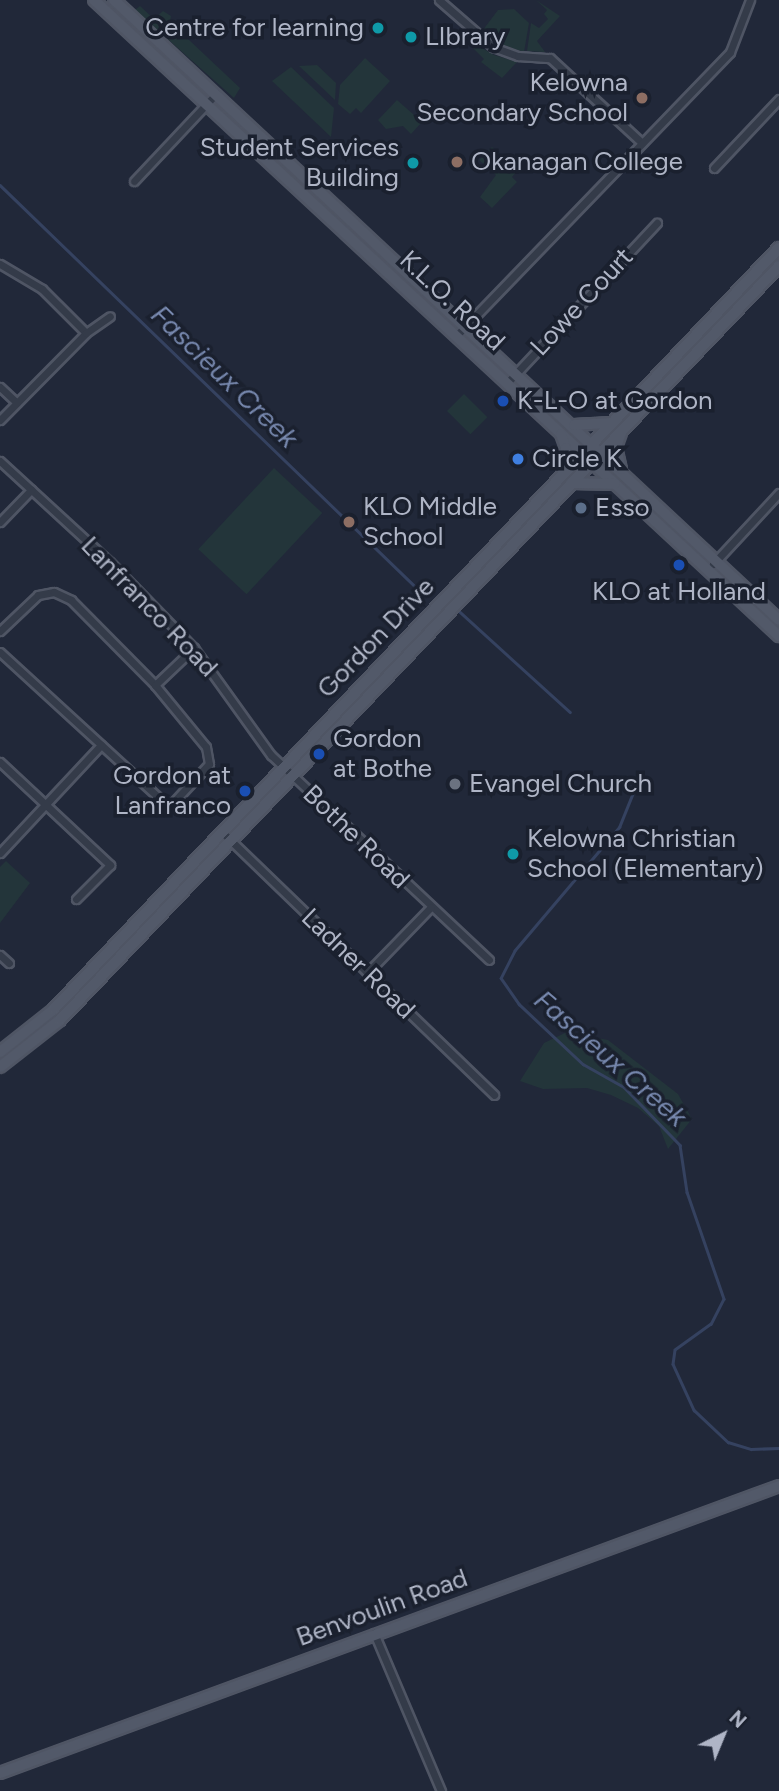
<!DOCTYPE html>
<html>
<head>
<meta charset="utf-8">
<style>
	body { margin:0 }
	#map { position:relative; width:779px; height:1791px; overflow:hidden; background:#212839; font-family:Figtree,sans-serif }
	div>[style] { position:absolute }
	.green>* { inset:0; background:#23353a; transform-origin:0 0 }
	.stream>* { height:2.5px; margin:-1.25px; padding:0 1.25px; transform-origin:1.25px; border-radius:1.25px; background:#354260 }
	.roads { filter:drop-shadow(2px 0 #4f5564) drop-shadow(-2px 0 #4f5564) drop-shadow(0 2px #4f5564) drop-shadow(0 -2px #4f5564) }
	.minor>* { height:7px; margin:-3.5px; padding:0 3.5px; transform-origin:3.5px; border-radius:3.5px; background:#343b49 }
	.major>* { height:10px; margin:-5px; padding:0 5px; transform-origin:5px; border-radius:5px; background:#525969 }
	.dots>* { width:19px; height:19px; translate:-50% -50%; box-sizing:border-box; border:4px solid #1a202e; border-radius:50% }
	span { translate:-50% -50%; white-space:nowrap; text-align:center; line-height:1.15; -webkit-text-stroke:7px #1a202e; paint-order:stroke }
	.poi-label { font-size:26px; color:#afb5c6 }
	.right { translate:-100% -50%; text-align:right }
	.left { translate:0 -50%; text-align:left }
	.street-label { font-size:26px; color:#afb5c6 }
	.water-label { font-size:28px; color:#7788ae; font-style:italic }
	.north { position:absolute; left:688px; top:1700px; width:70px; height:70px; -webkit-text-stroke:5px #1a202e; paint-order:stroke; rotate:43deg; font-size:19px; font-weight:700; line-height:28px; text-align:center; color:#afb5c6 }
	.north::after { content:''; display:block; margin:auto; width:24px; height:32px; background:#afb5c6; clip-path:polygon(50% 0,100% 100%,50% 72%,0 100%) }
</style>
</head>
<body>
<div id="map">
	<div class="green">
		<i style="clip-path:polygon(536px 0,560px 16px,537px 41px,545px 52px,527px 51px,531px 23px,539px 28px,548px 19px,544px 14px,547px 10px)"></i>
		<i style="clip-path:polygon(140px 6px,154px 19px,163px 11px,171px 16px,170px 22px,240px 88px,234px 98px,135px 10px)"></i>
		<i style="clip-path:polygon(514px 9px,529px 23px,524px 52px,493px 42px,483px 30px,498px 10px)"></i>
		<i style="clip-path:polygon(475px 44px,494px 55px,517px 62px,502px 78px,481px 62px,484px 59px,472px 47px)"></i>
		<i style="clip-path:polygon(365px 58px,390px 81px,361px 113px,356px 108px,350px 114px,338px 104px,340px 85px)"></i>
		<i style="clip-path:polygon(317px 65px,336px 83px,335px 100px,299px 66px)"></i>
		<i style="clip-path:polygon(291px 67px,334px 108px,331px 137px,272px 81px)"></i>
		<i style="clip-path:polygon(397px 100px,422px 122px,411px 134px,403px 126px,386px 129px,378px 120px)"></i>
		<i style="clip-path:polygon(492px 147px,517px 171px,512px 177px,517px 182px,492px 208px,480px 197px,496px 175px,479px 160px)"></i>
		<i style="left:464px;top:394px;width:33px;height:24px;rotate:45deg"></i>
		<i style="left:274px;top:468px;width:66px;height:111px;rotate:43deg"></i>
		<i style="clip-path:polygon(6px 861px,30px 883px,0 923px,0 867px)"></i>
		<i style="clip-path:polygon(567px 1032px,608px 1040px,678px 1094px,692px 1119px,668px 1149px,659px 1126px,638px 1108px,611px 1095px,587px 1088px,543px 1089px,520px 1081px,544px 1043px)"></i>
	</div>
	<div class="stream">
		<i style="left:0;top:185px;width:590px;rotate:44.04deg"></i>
		<i style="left:459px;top:611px;width:150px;rotate:42.3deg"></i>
		<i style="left:643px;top:781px;width:16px;rotate:128deg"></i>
		<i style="left:633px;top:794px;width:35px;rotate:112deg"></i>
		<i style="left:620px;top:827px;width:162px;rotate:130.3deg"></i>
		<i style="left:515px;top:951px;width:30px;rotate:117deg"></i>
		<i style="left:501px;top:978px;width:32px;rotate:55deg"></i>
		<i style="left:519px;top:1004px;width:88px;rotate:43.2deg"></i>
		<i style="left:583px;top:1064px;width:47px;rotate:29.3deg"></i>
		<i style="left:624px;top:1087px;width:81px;rotate:46deg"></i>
		<i style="left:680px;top:1145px;width:48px;rotate:81.5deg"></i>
		<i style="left:687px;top:1192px;width:113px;rotate:70.9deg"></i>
		<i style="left:724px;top:1299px;width:28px;rotate:117deg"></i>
		<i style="left:711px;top:1324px;width:44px;rotate:144.2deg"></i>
		<i style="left:675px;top:1350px;width:14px;rotate:98deg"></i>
		<i style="left:673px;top:1364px;width:51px;rotate:65.5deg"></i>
		<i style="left:694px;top:1410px;width:47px;rotate:43.3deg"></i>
		<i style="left:728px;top:1442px;width:24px;rotate:17deg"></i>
		<i style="left:751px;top:1449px;width:28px;rotate:-2deg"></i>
	</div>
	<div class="roads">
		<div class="minor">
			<i style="left:439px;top:0;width:72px;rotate:41deg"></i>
			<i style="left:493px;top:47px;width:27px;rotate:20deg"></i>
			<i style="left:518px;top:56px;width:32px;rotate:4deg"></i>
			<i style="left:550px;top:58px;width:125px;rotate:42.7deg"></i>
			<i style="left:714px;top:168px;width:95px;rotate:-46.7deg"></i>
			<i style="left:134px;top:181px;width:120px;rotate:-46.7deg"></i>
			<i style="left:0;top:264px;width:49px;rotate:30.8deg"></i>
			<i style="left:42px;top:289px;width:62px;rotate:45deg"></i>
			<i style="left:457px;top:335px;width:393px;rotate:-46deg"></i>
			<i style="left:730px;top:52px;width:56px;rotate:-69deg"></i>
			<i style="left:508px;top:382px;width:218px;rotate:-46.9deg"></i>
			<i style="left:0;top:387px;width:23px;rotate:43deg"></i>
			<i style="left:0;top:420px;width:122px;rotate:-45.3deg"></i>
			<i style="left:86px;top:333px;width:29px;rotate:-35deg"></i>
			<i style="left:0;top:461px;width:149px;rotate:42.6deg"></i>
			<i style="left:110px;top:562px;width:120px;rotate:45.7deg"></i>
			<i style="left:194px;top:648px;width:132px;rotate:54.3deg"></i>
			<i style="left:271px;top:755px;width:299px;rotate:43.2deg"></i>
			<i style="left:0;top:522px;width:45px;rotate:-45.9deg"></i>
			<i style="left:713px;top:564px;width:97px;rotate:-47.1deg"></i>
			<i style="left:0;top:631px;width:52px;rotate:-43.5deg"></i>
			<i style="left:38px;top:595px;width:16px;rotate:-11deg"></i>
			<i style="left:54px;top:592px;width:19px;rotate:25deg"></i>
			<i style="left:71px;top:600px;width:120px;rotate:45.3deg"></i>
			<i style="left:155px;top:685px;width:80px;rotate:50.6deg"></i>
			<i style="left:206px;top:747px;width:17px;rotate:80deg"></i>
			<i style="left:209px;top:764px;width:59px;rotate:132.9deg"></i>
			<i style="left:169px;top:807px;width:229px;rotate:-137.5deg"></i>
			<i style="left:155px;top:685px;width:54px;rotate:-43.5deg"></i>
			<i style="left:0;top:762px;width:151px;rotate:43.1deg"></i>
			<i style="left:110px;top:865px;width:48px;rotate:135deg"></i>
			<i style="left:223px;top:833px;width:377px;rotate:44deg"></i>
			<i style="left:0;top:853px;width:148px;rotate:-46.9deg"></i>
			<i style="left:0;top:955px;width:12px;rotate:42deg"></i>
			<i style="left:367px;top:973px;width:91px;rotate:-45.9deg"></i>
			<i style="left:374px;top:1633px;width:172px;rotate:67deg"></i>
		</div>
		<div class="major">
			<i style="left:94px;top:0;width:935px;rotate:42.88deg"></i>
			<i style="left:114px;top:0;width:909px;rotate:42.99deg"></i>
			<i style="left:574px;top:425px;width:36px;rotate:-3deg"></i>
			<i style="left:561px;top:434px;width:15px;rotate:70deg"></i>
			<i style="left:566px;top:448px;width:22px;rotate:100deg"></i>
			<i style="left:621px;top:469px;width:23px;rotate:-103deg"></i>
			<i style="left:616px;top:447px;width:15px;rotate:-70deg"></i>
			<i style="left:571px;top:483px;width:44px;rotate:1.3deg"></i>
			<i style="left:0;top:1052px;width:69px;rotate:-38.5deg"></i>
			<i style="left:54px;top:1009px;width:1051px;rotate:-46.39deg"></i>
			<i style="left:0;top:1067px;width:76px;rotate:-38.1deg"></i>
			<i style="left:60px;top:1020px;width:1042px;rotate:-46.36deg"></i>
			<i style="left:0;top:1773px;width:830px;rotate:-20.22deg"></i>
		</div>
	</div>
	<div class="dots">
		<i style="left:378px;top:28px;background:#0f9aa8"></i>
		<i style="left:411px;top:37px;background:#0f9aa8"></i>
		<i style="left:642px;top:98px;background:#8d6e63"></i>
		<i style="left:457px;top:162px;background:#8d6e63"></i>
		<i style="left:413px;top:163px;background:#0f9aa8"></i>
		<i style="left:503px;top:401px;background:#1a4fb4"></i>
		<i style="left:518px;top:459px;background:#3f7fe0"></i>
		<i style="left:581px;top:508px;background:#5c6f8a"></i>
		<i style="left:349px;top:522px;background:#8d6e63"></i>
		<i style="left:679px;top:565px;background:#1a4fb4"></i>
		<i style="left:319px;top:754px;background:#1a4fb4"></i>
		<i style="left:455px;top:784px;background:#6b7280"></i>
		<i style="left:245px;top:791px;background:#1a4fb4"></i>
		<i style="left:513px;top:854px;background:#0f9aa8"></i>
	</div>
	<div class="poi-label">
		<span class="right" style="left:364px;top:28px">Centre for learning</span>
		<span class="left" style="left:425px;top:37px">LIbrary</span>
		<span class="right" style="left:628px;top:98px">Kelowna<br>Secondary School</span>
		<span class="right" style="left:399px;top:163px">Student Services<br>Building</span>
		<span class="left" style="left:471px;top:162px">Okanagan College</span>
		<span class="left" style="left:517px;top:401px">K-L-O at Gordon</span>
		<span class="left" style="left:532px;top:459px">Circle K</span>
		<span class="left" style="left:363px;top:522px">KLO Middle<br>School</span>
		<span class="left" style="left:595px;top:508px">Esso</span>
		<span style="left:679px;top:592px">KLO at Holland</span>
		<span class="left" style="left:333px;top:754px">Gordon<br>at Bothe</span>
		<span class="right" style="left:231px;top:791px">Gordon at<br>Lanfranco</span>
		<span class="left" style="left:469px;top:784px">Evangel Church</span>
		<span class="left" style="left:527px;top:854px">Kelowna Christian<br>School (Elementary)</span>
	</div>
	<div class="street-label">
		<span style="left:452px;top:301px;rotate:43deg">K.L.O. Road</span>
		<span style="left:582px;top:302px;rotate:-47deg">Lowe Court</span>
		<span style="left:149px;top:607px;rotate:46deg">Lanfranco Road</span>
		<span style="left:376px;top:638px;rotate:-46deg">Gordon Drive</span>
		<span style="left:356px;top:837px;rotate:44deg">Bothe Road</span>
		<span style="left:358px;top:964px;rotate:44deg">Ladner Road</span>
		<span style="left:382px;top:1608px;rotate:-20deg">Benvoulin Road</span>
	</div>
	<div class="water-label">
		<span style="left:225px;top:376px;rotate:44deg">Fascieux Creek</span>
		<span style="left:611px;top:1058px;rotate:41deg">Fascieux Creek</span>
	</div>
	<div class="north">N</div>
</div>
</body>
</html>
